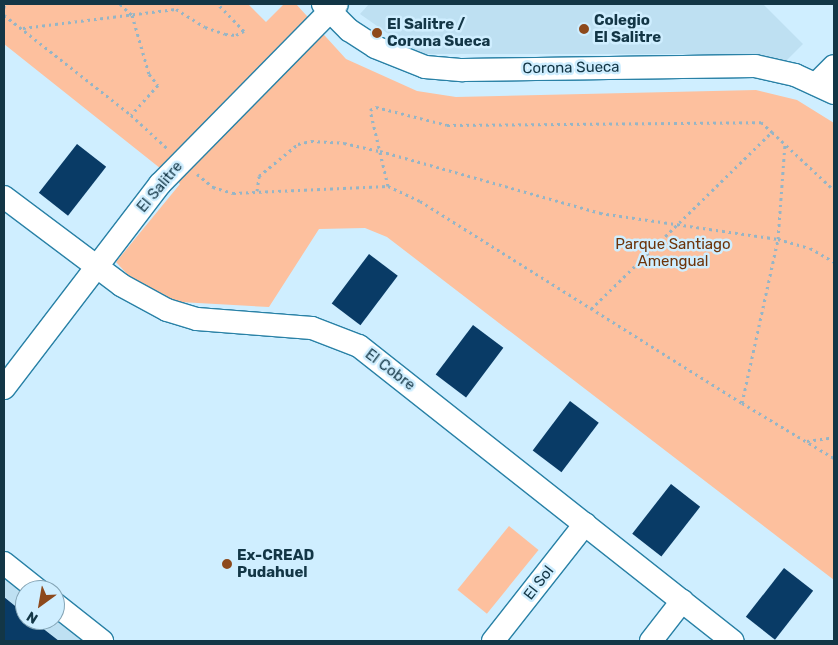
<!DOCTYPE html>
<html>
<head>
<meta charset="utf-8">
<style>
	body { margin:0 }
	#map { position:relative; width:838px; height:645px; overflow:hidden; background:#cfeeff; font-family:Rubik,sans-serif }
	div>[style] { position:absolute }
	.built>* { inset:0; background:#bee0f2 }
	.green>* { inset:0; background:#fdc09e; transform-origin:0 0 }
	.building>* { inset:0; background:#093b66; transform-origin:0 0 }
	.path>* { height:3px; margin-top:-1.5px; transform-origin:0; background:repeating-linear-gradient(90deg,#95b5c6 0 2.5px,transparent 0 6.5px) }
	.roads { filter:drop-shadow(1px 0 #2981a6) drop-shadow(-1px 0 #2981a6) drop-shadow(0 1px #2981a6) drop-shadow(0 -1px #2981a6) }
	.minor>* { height:22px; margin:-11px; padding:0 11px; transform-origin:11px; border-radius:11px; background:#fff }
	.dots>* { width:14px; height:14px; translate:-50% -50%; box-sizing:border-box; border:2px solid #cfeeff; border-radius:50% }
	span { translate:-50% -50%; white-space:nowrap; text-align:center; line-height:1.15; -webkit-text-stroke:5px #cfeeff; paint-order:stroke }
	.poi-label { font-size:15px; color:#133646; font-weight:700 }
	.left { translate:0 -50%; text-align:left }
	.street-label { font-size:15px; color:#133646 }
	.park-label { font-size:15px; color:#6d340a }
	.frame { position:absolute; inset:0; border:5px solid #133646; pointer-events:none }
	.north { position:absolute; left:15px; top:580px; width:50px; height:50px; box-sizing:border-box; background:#cfeeff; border:1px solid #84a4b5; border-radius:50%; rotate:212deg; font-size:14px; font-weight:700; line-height:20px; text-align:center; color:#133646 }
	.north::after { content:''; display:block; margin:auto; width:18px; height:22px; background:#8d491c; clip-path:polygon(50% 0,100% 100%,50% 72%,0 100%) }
</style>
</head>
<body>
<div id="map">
	<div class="built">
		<i style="clip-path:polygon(369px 4px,763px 4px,803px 44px,785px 62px,685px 54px,417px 54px,360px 14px)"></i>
		<i style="clip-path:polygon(4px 572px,25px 590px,25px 620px,55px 620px,55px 614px,88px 641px,4px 641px)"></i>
	</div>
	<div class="green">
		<i style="clip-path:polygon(4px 4px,248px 4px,266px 22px,284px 4px,296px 4px,346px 59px,417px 91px,456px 97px,756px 90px,797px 100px,834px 123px,834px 580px,387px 237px,365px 228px,319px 229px,269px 307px,180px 302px,139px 287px,116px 262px,180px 184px,4px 44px)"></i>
		<i style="left:509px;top:526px;width:38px;height:82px;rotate:39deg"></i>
	</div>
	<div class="building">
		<i style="left:77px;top:144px;width:37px;height:62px;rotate:38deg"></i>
		<i style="left:369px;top:254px;width:36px;height:62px;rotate:37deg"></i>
		<i style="left:473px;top:325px;width:38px;height:62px;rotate:37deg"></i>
		<i style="left:570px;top:401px;width:36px;height:62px;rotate:37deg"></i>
		<i style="left:671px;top:484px;width:37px;height:63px;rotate:38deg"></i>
		<i style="left:784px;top:568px;width:37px;height:62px;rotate:38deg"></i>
		<i style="clip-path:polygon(4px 597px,25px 614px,25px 620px,32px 620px,59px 641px,4px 641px)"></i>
	</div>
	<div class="path">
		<i style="left:120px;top:4px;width:16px;rotate:43deg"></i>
		<i style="left:132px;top:15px;width:61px;rotate:73.9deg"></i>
		<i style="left:149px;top:74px;width:14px;rotate:51deg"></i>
		<i style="left:158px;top:85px;width:40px;rotate:132deg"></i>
		<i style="left:4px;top:8px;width:4px;rotate:-76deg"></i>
		<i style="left:4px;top:15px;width:162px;rotate:38.2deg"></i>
		<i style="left:131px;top:115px;width:50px;rotate:42.6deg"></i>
		<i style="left:23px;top:28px;width:154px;rotate:-7.1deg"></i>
		<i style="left:176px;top:9px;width:34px;rotate:32deg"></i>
		<i style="left:205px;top:27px;width:21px;rotate:19deg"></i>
		<i style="left:225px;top:34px;width:11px;rotate:5deg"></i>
		<i style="left:236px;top:35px;width:9px;rotate:-27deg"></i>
		<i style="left:244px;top:31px;width:37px;rotate:-134deg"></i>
		<i style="left:197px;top:174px;width:21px;rotate:39deg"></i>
		<i style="left:213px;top:187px;width:21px;rotate:17deg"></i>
		<i style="left:233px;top:193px;width:155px;rotate:-2.6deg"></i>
		<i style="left:388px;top:186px;width:35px;rotate:25deg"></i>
		<i style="left:420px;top:201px;width:380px;rotate:32.1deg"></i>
		<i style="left:742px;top:403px;width:107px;rotate:30.9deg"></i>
		<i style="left:388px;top:186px;width:78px;rotate:-103.3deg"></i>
		<i style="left:370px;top:110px;width:7px;rotate:-27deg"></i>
		<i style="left:376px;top:107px;width:73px;rotate:14.2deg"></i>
		<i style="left:447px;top:125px;width:314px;rotate:-0.5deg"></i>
		<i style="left:761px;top:122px;width:15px;rotate:42deg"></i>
		<i style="left:257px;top:191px;width:15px;rotate:-82deg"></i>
		<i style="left:259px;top:176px;width:50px;rotate:-39.4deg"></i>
		<i style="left:298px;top:144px;width:13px;rotate:-13deg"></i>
		<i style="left:311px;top:141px;width:33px;rotate:3deg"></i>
		<i style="left:344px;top:143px;width:37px;rotate:13deg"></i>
		<i style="left:380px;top:151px;width:229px;rotate:15.7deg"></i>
		<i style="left:600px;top:213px;width:180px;rotate:8.3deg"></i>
		<i style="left:778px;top:239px;width:33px;rotate:16deg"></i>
		<i style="left:810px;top:248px;width:28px;rotate:30deg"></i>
		<i style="left:591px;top:309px;width:253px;rotate:-44.4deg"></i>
		<i style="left:772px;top:132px;width:85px;rotate:43.1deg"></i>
		<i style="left:742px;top:403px;width:168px;rotate:-77.6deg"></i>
		<i style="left:778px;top:239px;width:96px;rotate:-85.8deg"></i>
		<i style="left:807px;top:441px;width:27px;rotate:-8deg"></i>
	</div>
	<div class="roads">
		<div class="minor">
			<i style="left:323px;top:4px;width:37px;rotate:45deg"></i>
			<i style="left:349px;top:30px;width:31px;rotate:33deg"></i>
			<i style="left:375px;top:47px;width:54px;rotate:21.8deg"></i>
			<i style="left:425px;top:67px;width:38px;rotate:5deg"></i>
			<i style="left:463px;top:70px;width:292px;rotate:-0.8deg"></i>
			<i style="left:755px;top:66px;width:41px;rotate:12.7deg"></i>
			<i style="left:795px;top:75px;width:43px;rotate:24.8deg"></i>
			<i style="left:816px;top:84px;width:25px;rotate:-45deg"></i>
			<i style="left:4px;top:197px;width:146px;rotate:36.9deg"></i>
			<i style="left:121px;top:285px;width:52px;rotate:28.5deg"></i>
			<i style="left:167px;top:310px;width:31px;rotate:17deg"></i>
			<i style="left:197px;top:319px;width:115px;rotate:4.5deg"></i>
			<i style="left:312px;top:328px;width:50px;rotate:21deg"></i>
			<i style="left:359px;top:346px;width:476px;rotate:38.3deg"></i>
			<i style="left:4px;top:388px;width:257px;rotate:-52.6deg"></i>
			<i style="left:160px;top:184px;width:252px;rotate:-45.5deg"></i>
			<i style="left:4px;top:563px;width:43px;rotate:38.5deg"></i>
			<i style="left:55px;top:604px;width:60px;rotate:38.2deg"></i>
			<i style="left:493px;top:641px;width:149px;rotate:-51.8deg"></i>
			<i style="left:651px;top:641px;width:51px;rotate:-52.2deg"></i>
		</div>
	</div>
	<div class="dots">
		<i style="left:584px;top:29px;background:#8d491c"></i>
		<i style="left:377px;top:33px;background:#8d491c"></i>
		<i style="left:227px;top:564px;background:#8d491c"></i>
	</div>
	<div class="poi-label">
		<span class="left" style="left:594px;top:29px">Colegio<br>El Salitre</span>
		<span class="left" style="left:387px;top:33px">El Salitre /<br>Corona Sueca</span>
		<span class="left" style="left:237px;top:564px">Ex-CREAD<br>Pudahuel</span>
	</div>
	<div class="street-label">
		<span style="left:571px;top:68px;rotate:-1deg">Corona Sueca</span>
		<span style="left:160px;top:187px;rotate:-50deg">El Salitre</span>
		<span style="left:390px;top:370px;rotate:37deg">El Cobre</span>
		<span style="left:539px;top:583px;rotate:-52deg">El Sol</span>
	</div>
	<div class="park-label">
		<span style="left:673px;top:253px">Parque Santiago<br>Amengual</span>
	</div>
	<div class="frame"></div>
	<div class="north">N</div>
</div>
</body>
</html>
